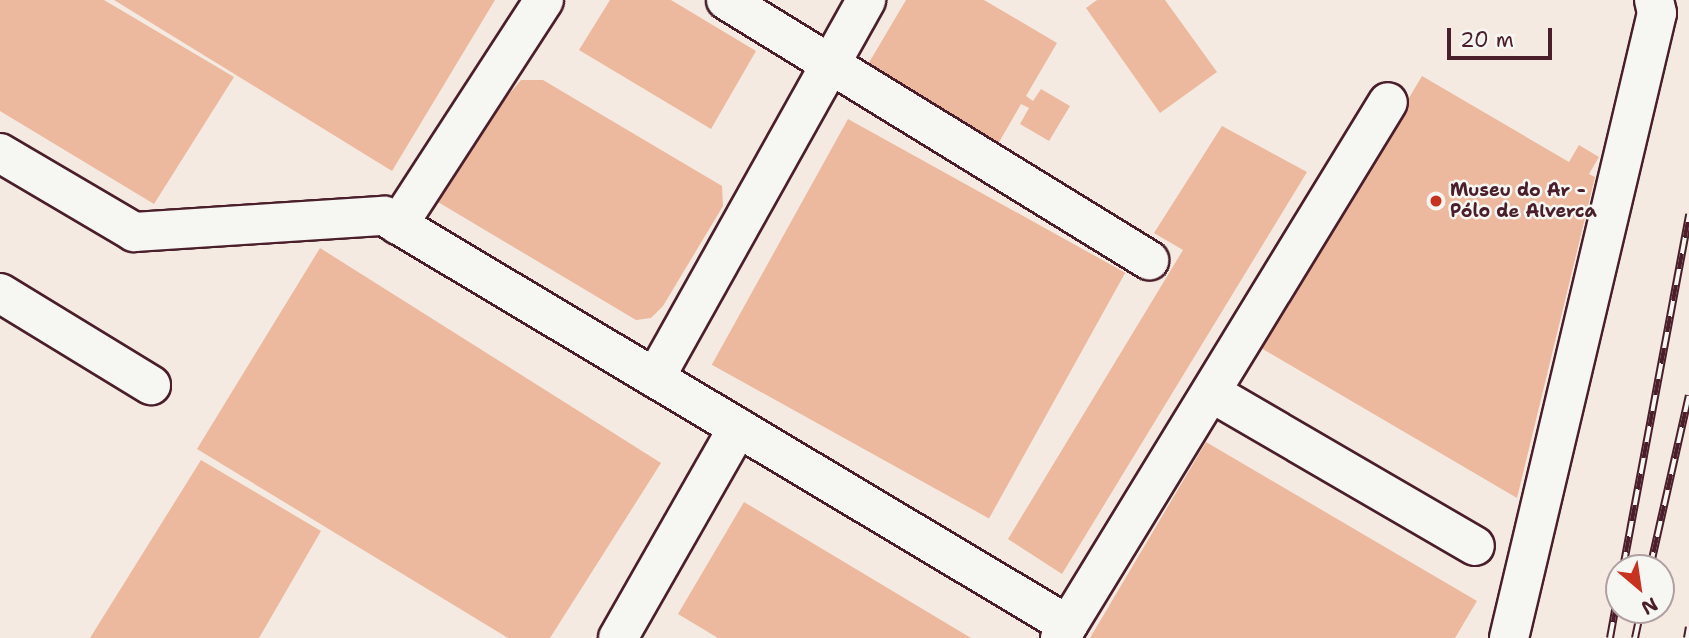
<!DOCTYPE html>
<html>
<head>
<meta charset="utf-8">
<style>
	body { margin:0 }
	#map { position:relative; width:1689px; height:638px; overflow:hidden; background:#f4eae1; font-family:"Shantell Sans",sans-serif }
	div>[style] { position:absolute }
	.building>* { inset:0; background:#ecb99e; transform-origin:0 0 }
	.roads { filter:drop-shadow(2px 0 #4a1f2b) drop-shadow(-2px 0 #4a1f2b) drop-shadow(0 2px #4a1f2b) drop-shadow(0 -2px #4a1f2b) }
	.minor>* { height:38px; margin:-19px; padding:0 19px; transform-origin:19px; border-radius:19px; background:#f6f6f2 }
	.rail>* { height:8px; margin-top:-4px; transform-origin:0; background:repeating-linear-gradient(90deg,#f6f6f2 0 16px,#4a1f2b 0 32px); box-sizing:border-box; border-block:2px solid #4a1f2b }
	.dots>* { width:19px; height:19px; translate:-50% -50%; box-sizing:border-box; border:4px solid #f6f6f2; border-radius:50% }
	span { translate:-50% -50%; white-space:nowrap; text-align:center; line-height:1.15; -webkit-text-stroke:5px #f6f6f2; paint-order:stroke }
	.poi-label { font-size:18px; color:#4a1f2b; font-weight:700 }
	.left { translate:0 -50%; text-align:left }
	.north { position:absolute; left:1605px; top:554px; width:70px; height:70px; box-sizing:border-box; background:#f6f6f2; border:2px solid #b1a0a2; border-radius:50%; rotate:151deg; font-size:19px; font-weight:700; line-height:28px; text-align:center; color:#4a1f2b }
	.north::after { content:''; display:block; margin:auto; width:24px; height:32px; background:#c8321e; clip-path:polygon(50% 0,100% 100%,50% 72%,0 100%) }
	.scale { position:absolute; left:1447px; top:28px; width:105px; height:32px; box-sizing:border-box; border:4px solid #4a1f2b; border-top:0; padding-left:9px; font-size:21px; line-height:24px; white-space:nowrap; color:#4a1f2b; -webkit-text-stroke:5px #f6f6f2; paint-order:stroke }
</style>
</head>
<body>
<div id="map">
	<div class="building">
		<i style="clip-path:polygon(0 0,104px 0,234px 77px,154px 204px,0 111px)"></i>
		<i style="clip-path:polygon(114px 0,495px 0,392px 171px)"></i>
		<i style="clip-path:polygon(610px 0,671px 0,756px 51px,711px 129px,579px 50px)"></i>
		<i style="clip-path:polygon(906px 0,984px 0,1057px 43px,1026px 96px,1033px 101px,1041px 89px,1070px 106px,1049px 141px,1020px 124px,1029px 108px,1021px 104px,998px 144px,867px 66px)"></i>
		<i style="clip-path:polygon(1097px 0,1165px 0,1217px 72px,1160px 113px,1086px 8px)"></i>
		<i style="clip-path:polygon(1422px 76px,1569px 162px,1579px 145px,1599px 157px,1589px 174px,1595px 177px,1517px 498px,1261px 348px)"></i>
		<i style="clip-path:polygon(521px 80px,543px 80px,722px 186px,723px 206px,663px 306px,651px 318px,636px 320px,438px 202px,504px 100px)"></i>
		<i style="left:848px;top:119px;width:317px;height:281px;rotate:29deg"></i>
		<i style="clip-path:polygon(1222px 126px,1307px 172px,1062px 574px,1008px 539px,1183px 250px,1154px 233px)"></i>
		<i style="clip-path:polygon(320px 248px,661px 463px,550px 638px,508px 638px,197px 449px)"></i>
		<i style="clip-path:polygon(1206px 442px,1477px 601px,1455px 638px,1090px 638px)"></i>
		<i style="clip-path:polygon(201px 460px,321px 531px,259px 638px,90px 638px)"></i>
		<i style="clip-path:polygon(744px 502px,971px 638px,718px 638px,678px 614px)"></i>
	</div>
	<div class="roads">
		<div class="minor">
			<i style="left:726px;top:0;width:497px;rotate:31.6deg"></i>
			<i style="left:0;top:153px;width:156px;rotate:30.5deg"></i>
			<i style="left:134px;top:232px;width:251px;rotate:-3.7deg"></i>
			<i style="left:384px;top:216px;width:797px;rotate:30.88deg"></i>
			<i style="left:398px;top:225px;width:268px;rotate:-57deg"></i>
			<i style="left:0;top:293px;width:177px;rotate:31.4deg"></i>
			<i style="left:655px;top:378px;width:433px;rotate:-60.8deg"></i>
			<i style="left:1212px;top:393px;width:304px;rotate:30.2deg"></i>
			<i style="left:618px;top:638px;width:242px;rotate:-60.3deg"></i>
			<i style="left:1060px;top:638px;width:628px;rotate:-58.54deg"></i>
			<i style="left:1509px;top:638px;width:642px;rotate:-76.68deg"></i>
			<i style="left:1657px;top:13px;width:13px;rotate:-103deg"></i>
		</div>
	</div>
	<div class="rail">
		<i style="left:1623px;top:568px;width:360px;rotate:-79.4deg"></i>
		<i style="left:1650px;top:568px;width:177px;rotate:-77.3deg"></i>
		<i style="left:1610px;top:638px;width:51px;rotate:-79.8deg"></i>
		<i style="left:1635px;top:638px;width:29px;rotate:-78deg"></i>
		<i style="left:1687px;top:638px;width:11px;rotate:-80deg"></i>
	</div>
	<div class="dots">
		<i style="left:1436px;top:201px;background:#c8321e"></i>
	</div>
	<div class="poi-label">
		<span class="left" style="left:1450px;top:201px">Museu do Ar -<br>Pólo de Alverca</span>
	</div>
	<div class="north">N</div>
	<div class="scale">20 m</div>
</div>
</body>
</html>
